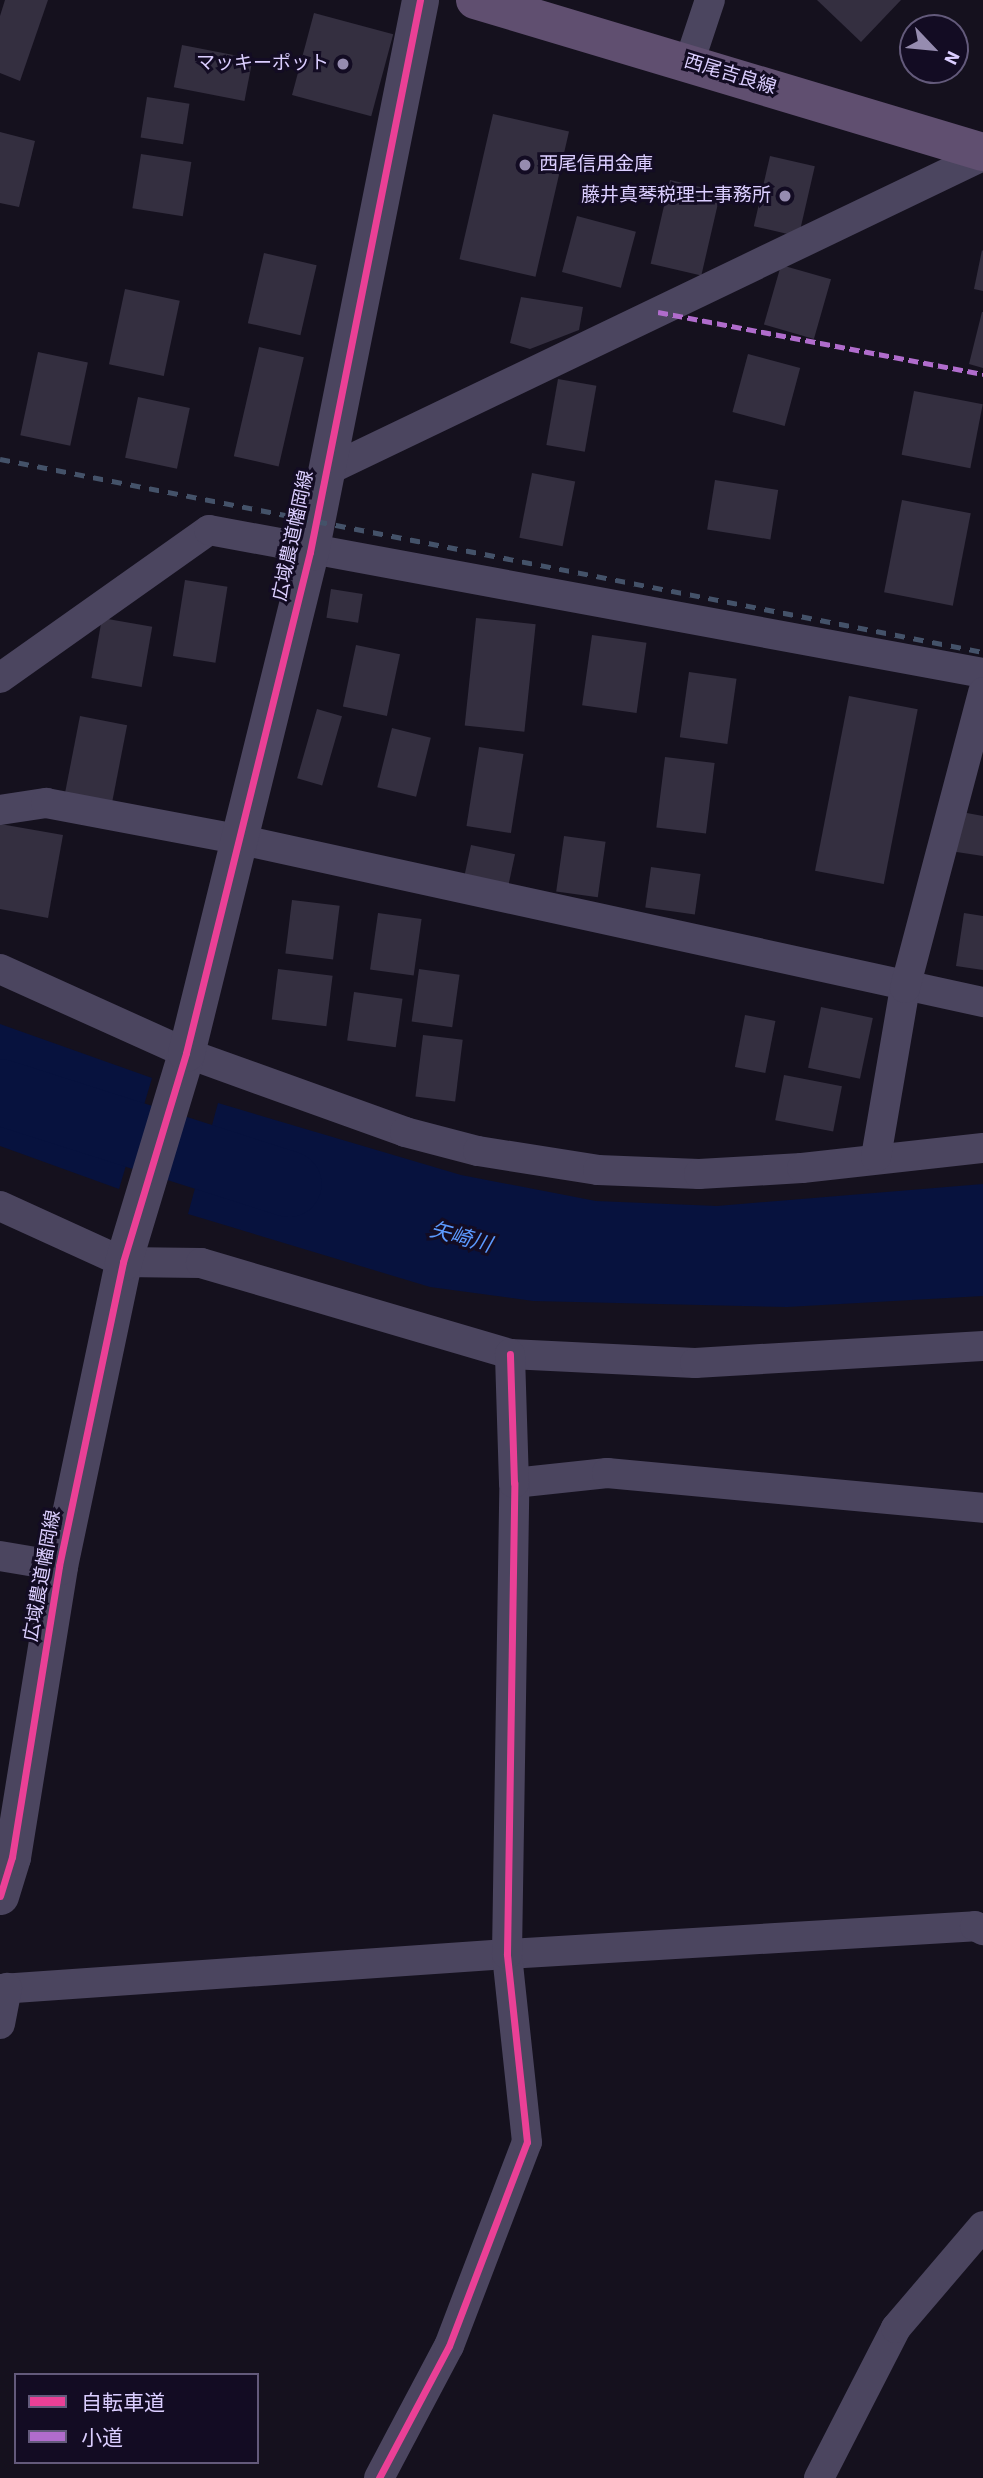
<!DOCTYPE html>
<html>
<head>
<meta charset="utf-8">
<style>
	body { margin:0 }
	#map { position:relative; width:983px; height:2478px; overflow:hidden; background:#15111e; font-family:"Source Sans 3","Noto Sans JP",sans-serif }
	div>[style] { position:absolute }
	.water>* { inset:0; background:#07123e }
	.river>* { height:66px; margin:-33px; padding:0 33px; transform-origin:33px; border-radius:33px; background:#07123e }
	.building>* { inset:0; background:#342f40; transform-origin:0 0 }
	.minor>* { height:30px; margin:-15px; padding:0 15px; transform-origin:15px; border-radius:15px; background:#4b455f }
	.tertiary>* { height:37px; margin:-18.5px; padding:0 18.5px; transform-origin:18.5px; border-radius:18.5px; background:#4b455f }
	.primary>* { height:38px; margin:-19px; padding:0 19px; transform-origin:19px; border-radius:19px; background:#604f70 }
	.rail>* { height:5px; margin-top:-2.5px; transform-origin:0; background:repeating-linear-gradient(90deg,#445269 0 10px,transparent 0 19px) }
	.quiet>* { height:5px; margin-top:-2.5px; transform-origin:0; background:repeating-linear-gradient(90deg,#b06ccc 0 10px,transparent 0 15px) }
	.cycleway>* { height:7px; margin:-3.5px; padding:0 3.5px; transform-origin:3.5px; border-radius:3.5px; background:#ea4096 }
	.dots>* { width:19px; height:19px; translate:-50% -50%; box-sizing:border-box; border:4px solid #130c23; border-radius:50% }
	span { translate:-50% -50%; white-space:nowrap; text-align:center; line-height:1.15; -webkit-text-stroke:6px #130c23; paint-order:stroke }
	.poi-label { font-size:19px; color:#dbceff }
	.right { translate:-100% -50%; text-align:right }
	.left { translate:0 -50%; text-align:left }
	.street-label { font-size:19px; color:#dbceff }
	.water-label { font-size:21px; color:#5c9aff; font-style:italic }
	.legend { position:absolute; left:14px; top:2373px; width:245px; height:91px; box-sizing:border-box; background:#130c23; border:2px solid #635a7b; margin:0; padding:9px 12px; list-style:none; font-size:21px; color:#dbceff }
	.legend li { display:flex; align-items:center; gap:14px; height:35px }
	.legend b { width:35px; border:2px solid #635a7b }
	.north { position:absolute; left:899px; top:14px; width:70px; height:70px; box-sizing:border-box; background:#130c23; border:2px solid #635a7b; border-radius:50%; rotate:116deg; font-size:19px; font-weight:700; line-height:28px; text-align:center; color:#dbceff }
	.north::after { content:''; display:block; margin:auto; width:24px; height:32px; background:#968cb0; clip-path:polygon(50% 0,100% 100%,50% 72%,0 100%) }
</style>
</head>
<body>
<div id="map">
	<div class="water">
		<i style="clip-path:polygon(0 1024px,152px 1078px,119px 1189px,0 1146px)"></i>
		<i style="clip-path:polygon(218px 1103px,461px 1175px,596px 1201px,717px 1206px,983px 1184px,983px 1296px,787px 1307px,533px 1301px,430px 1287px,188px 1214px)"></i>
	</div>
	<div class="river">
		<i style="left:0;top:1092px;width:303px;rotate:17.7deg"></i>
	</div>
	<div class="building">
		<i style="clip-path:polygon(5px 0,48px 0,20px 81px,0 73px,0 16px)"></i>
		<i style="clip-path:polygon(817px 0,901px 0,861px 42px)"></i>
		<i style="left:314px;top:13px;width:82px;height:85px;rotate:15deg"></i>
		<i style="left:182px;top:45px;width:72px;height:43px;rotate:11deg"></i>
		<i style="left:147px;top:97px;width:43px;height:41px;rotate:9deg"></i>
		<i style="left:493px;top:114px;width:78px;height:149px;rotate:13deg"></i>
		<i style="clip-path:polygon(0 132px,35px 141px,19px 207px,0 203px)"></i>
		<i style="left:141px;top:154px;width:51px;height:55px;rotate:9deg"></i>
		<i style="left:770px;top:156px;width:46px;height:72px;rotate:13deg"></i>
		<i style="left:670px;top:180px;width:52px;height:86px;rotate:13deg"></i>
		<i style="left:577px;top:216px;width:61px;height:58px;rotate:15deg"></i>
		<i style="clip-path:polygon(982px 250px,983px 251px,983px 291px,974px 289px)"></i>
		<i style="left:264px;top:253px;width:54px;height:72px;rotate:13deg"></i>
		<i style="left:781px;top:265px;width:52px;height:62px;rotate:16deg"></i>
		<i style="left:125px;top:289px;width:56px;height:77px;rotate:12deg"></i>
		<i style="clip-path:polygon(521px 297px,583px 307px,579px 330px,530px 349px,510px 343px)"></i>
		<i style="clip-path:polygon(982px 312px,983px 312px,983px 368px,969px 364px)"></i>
		<i style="left:259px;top:347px;width:46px;height:112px;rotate:13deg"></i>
		<i style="left:38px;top:352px;width:51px;height:85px;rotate:12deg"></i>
		<i style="left:748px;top:354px;width:54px;height:60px;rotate:15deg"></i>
		<i style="left:558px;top:379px;width:39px;height:67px;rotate:10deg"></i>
		<i style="left:914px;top:391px;width:70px;height:65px;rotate:11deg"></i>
		<i style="left:138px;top:397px;width:53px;height:62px;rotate:12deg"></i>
		<i style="left:532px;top:473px;width:44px;height:66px;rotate:11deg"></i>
		<i style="left:715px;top:480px;width:64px;height:50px;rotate:9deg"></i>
		<i style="left:902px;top:500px;width:70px;height:94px;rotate:11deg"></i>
		<i style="left:185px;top:580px;width:43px;height:77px;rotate:9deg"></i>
		<i style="left:331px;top:589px;width:32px;height:29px;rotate:9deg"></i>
		<i style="left:102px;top:618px;width:51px;height:61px;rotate:10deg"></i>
		<i style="left:476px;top:618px;width:60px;height:108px;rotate:6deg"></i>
		<i style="left:592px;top:635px;width:55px;height:71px;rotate:8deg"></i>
		<i style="left:356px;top:645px;width:45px;height:63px;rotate:12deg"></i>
		<i style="left:689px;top:672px;width:48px;height:66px;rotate:8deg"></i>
		<i style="left:849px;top:696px;width:70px;height:178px;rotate:11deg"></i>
		<i style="left:317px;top:709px;width:26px;height:72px;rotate:16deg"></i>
		<i style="left:80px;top:716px;width:48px;height:79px;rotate:11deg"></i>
		<i style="left:392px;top:728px;width:40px;height:61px;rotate:14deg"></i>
		<i style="left:479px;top:747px;width:45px;height:80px;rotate:9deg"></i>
		<i style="left:665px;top:757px;width:50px;height:71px;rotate:7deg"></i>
		<i style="clip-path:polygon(956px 811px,983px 816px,983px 856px,950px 851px)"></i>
		<i style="clip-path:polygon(0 824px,63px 835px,48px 918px,0 909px)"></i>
		<i style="left:564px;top:836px;width:42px;height:56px;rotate:8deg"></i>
		<i style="left:471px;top:845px;width:45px;height:36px;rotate:12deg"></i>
		<i style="left:651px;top:867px;width:50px;height:41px;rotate:8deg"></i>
		<i style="left:292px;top:900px;width:48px;height:54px;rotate:7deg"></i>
		<i style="left:378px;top:913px;width:44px;height:57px;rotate:8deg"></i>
		<i style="clip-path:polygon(964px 913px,983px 916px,983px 970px,956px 966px)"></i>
		<i style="left:278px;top:969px;width:55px;height:51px;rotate:7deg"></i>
		<i style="left:419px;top:969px;width:41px;height:53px;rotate:8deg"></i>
		<i style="left:354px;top:992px;width:49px;height:49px;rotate:8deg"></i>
		<i style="left:821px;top:1007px;width:53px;height:62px;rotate:12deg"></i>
		<i style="left:745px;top:1015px;width:31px;height:53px;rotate:11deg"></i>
		<i style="left:423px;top:1035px;width:40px;height:62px;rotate:7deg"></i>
		<i style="left:784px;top:1075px;width:59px;height:46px;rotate:11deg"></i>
	</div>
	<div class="minor">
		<i style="left:689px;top:63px;width:66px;rotate:-71.6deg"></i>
		<i style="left:324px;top:472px;width:731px;rotate:-25.62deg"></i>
		<i style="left:0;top:678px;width:256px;rotate:-35.3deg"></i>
		<i style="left:209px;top:530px;width:787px;rotate:10.47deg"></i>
		<i style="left:0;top:810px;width:47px;rotate:-8.7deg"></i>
		<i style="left:46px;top:803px;width:194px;rotate:10.7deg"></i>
		<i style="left:237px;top:839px;width:764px;rotate:12.33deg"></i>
		<i style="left:0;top:969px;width:204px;rotate:24.3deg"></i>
		<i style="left:186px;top:1053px;width:233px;rotate:19.8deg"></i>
		<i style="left:405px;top:1132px;width:75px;rotate:14.6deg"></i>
		<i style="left:478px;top:1151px;width:121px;rotate:9deg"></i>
		<i style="left:598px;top:1170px;width:101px;rotate:2.3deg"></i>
		<i style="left:699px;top:1174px;width:103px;rotate:-3.3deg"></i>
		<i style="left:802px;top:1168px;width:182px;rotate:-6.3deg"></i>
		<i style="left:876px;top:1157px;width:171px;rotate:-80.3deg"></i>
		<i style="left:905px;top:988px;width:306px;rotate:-75.2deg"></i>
		<i style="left:0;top:1206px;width:135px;rotate:24.5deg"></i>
		<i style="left:123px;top:1262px;width:78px;rotate:0.7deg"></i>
		<i style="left:201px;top:1263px;width:322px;rotate:16.4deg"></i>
		<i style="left:510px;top:1354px;width:185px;rotate:2.8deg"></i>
		<i style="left:695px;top:1363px;width:289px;rotate:-3.4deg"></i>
		<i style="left:514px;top:1483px;width:94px;rotate:-6.1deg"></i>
		<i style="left:607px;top:1473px;width:378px;rotate:5.3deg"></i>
		<i style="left:0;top:1556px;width:60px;rotate:9.6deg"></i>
		<i style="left:0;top:1989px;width:508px;rotate:-3.95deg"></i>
		<i style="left:507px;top:1954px;width:469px;rotate:-3.4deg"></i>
		<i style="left:975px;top:1926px;width:9px;rotate:27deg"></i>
		<i style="left:0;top:2024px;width:37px;rotate:-79deg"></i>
		<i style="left:379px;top:2478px;width:149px;rotate:-62.1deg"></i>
		<i style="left:449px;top:2346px;width:218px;rotate:-69.1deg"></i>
		<i style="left:527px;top:2142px;width:189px;rotate:-96.1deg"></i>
		<i style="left:507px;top:1954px;width:471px;rotate:-89.1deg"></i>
		<i style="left:514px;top:1483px;width:129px;rotate:-91.8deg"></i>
		<i style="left:819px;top:2478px;width:169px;rotate:-62.8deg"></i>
		<i style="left:896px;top:2328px;width:134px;rotate:-49.5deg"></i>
	</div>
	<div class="tertiary">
		<i style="left:0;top:1896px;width:41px;rotate:-72.9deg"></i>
		<i style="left:12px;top:1857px;width:295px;rotate:-80.8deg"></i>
		<i style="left:59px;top:1566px;width:311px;rotate:-78.1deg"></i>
		<i style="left:123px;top:1262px;width:218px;rotate:-73.2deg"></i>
		<i style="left:186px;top:1053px;width:516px;rotate:-76.1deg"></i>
		<i style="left:310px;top:552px;width:563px;rotate:-78.73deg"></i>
	</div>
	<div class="primary">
		<i style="left:475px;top:0;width:530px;rotate:16.66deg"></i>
	</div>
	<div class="rail">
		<i style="left:0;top:459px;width:1002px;rotate:11.11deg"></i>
	</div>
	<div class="quiet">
		<i style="left:658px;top:312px;width:331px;rotate:10.8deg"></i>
	</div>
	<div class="cycleway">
		<i style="left:0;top:1896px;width:41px;rotate:-72.9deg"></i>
		<i style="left:12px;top:1857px;width:295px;rotate:-80.8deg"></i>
		<i style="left:59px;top:1566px;width:311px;rotate:-78.1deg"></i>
		<i style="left:123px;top:1262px;width:218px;rotate:-73.2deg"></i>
		<i style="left:186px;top:1053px;width:516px;rotate:-76.1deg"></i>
		<i style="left:310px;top:552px;width:563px;rotate:-78.73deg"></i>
		<i style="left:379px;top:2478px;width:149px;rotate:-62.1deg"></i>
		<i style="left:449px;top:2346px;width:218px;rotate:-69.1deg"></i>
		<i style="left:527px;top:2142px;width:189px;rotate:-96.1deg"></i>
		<i style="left:507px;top:1954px;width:471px;rotate:-89.1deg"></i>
		<i style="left:514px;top:1483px;width:129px;rotate:-91.8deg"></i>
	</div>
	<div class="dots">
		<i style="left:343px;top:64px;background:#968cb0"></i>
		<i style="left:525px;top:165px;background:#968cb0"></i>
		<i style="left:785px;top:196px;background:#968cb0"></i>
	</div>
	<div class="poi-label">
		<span class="right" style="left:329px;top:64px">マッキーポット</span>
		<span class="left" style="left:539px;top:165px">西尾信用金庫</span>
		<span class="right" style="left:771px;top:196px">藤井真琴税理士事務所</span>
	</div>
	<div class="street-label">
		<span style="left:730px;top:75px;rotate:17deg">西尾吉良線</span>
		<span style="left:294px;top:536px;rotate:-78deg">広域農道幡岡線</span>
		<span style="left:43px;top:1576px;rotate:-80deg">広域農道幡岡線</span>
	</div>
	<div class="water-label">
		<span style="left:461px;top:1237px;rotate:15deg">矢崎川</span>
	</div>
	<ul class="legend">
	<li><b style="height:9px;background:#ea4096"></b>自転車道</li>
	<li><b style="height:9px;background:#b06ccc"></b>小道</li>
	</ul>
	<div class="north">N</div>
</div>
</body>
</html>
